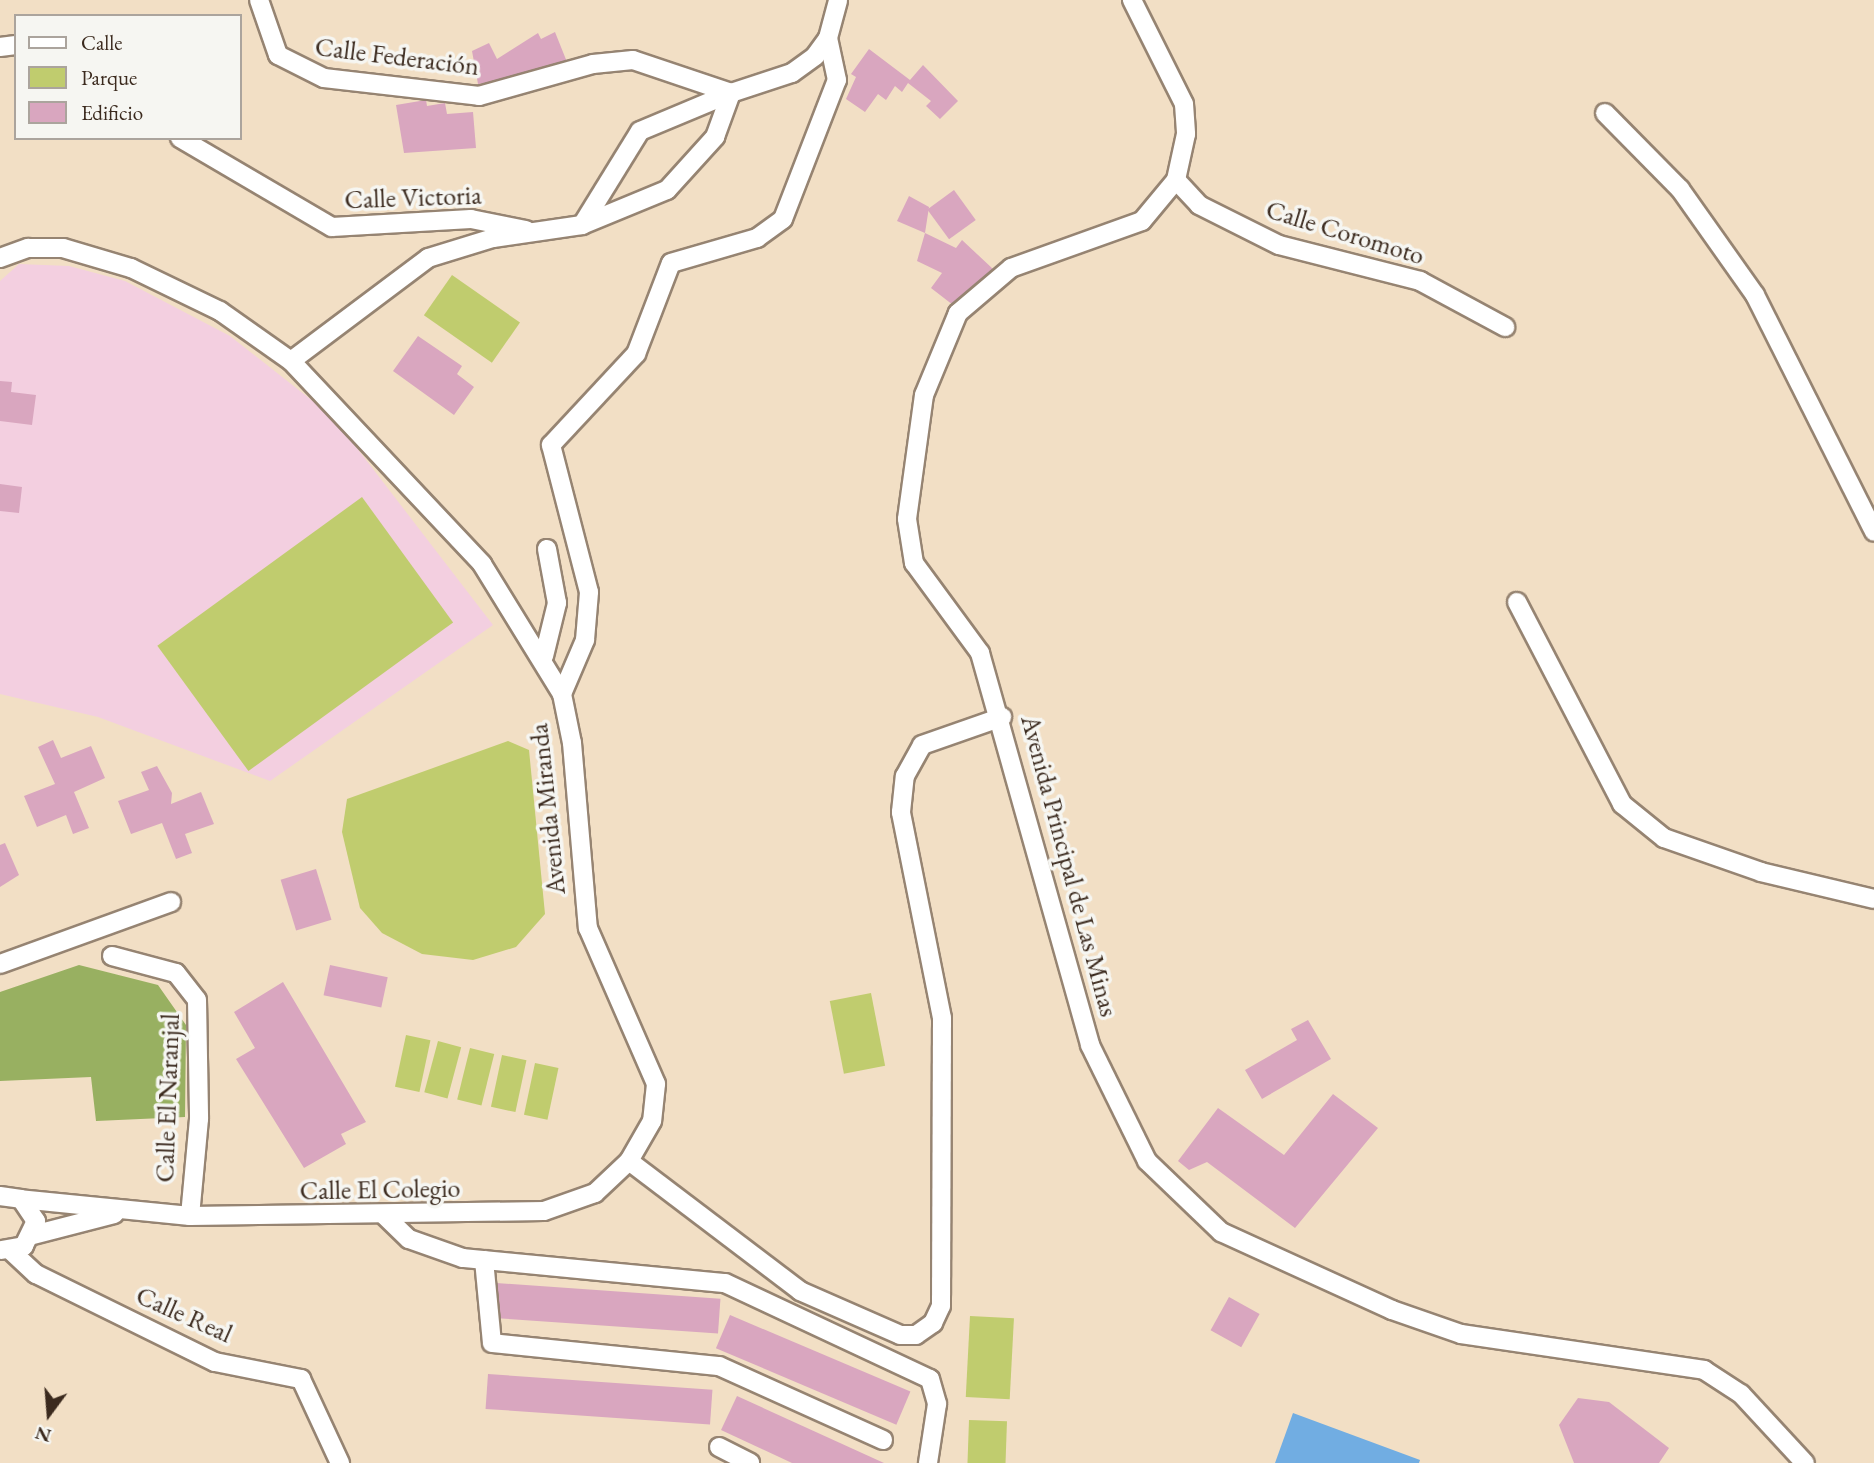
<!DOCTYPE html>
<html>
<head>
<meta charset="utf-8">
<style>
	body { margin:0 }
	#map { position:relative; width:1874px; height:1463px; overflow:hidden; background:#f2dfc5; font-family:"EB Garamond",serif }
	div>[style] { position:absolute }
	.built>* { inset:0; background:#f3cfe0 }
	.green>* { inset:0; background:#c0cc6e; transform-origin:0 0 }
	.forest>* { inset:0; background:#98b061 }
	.water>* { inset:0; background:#71ade2 }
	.building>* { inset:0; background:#d9a6bf; transform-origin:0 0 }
	.roads { filter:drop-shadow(2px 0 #968472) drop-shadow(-2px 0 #968472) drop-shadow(0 2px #968472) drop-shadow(0 -2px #968472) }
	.minor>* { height:18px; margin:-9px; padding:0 9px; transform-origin:9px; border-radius:9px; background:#fff }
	span { translate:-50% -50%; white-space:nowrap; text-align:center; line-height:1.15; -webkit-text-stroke:7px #f6f6f2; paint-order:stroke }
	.street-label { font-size:26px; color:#3b2a1e }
	.legend { position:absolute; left:14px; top:14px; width:228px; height:126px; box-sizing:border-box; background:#f6f6f2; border:2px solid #aba49d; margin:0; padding:9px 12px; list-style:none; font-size:21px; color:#3b2a1e }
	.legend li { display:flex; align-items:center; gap:14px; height:35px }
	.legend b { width:35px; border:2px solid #aba49d }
	.north { position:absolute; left:14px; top:1379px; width:70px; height:70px; -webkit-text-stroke:5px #f6f6f2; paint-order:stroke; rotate:196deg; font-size:19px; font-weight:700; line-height:28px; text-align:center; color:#3b2a1e }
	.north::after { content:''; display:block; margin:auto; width:24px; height:32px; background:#3b2a1e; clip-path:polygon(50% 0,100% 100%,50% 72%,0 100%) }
</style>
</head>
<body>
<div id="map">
	<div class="built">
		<i style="clip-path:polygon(19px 264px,69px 266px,125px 281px,230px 336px,333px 417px,493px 625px,270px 781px,98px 717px,0 694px,0 281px)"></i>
	</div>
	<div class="green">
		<i style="left:452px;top:275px;width:83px;height:49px;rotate:35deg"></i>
		<i style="left:362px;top:497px;width:155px;height:253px;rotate:54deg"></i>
		<i style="clip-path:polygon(508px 741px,529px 750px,545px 914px,516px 947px,473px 960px,422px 954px,382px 933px,360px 908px,342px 832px,347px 799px)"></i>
		<i style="left:871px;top:993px;width:74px;height:42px;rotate:79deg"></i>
		<i style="left:406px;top:1035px;width:25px;height:53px;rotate:12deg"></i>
		<i style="left:438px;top:1041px;width:24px;height:53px;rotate:15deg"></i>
		<i style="left:470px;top:1048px;width:25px;height:53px;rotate:14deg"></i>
		<i style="left:502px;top:1055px;width:25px;height:53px;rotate:12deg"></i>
		<i style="left:535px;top:1063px;width:24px;height:53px;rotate:12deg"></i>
		<i style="left:970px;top:1316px;width:44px;height:81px;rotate:3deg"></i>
		<i style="left:969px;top:1420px;width:38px;height:43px;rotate:2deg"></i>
	</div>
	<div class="forest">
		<i style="clip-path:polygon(79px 965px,158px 985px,186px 1025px,185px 1117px,96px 1121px,91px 1077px,0 1081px,0 992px)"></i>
	</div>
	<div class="water">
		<i style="clip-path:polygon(1293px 1413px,1420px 1460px,1419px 1463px,1275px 1463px)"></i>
	</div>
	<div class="building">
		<i style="clip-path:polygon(555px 32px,567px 62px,537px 77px,478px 84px,472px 51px,489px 43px,497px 59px,538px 33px,541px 39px)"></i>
		<i style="clip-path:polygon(869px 49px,910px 80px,923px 65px,958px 101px,940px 119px,926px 106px,931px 101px,908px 83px,902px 92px,895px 86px,886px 100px,878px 94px,865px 112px,846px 99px,856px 77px,851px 74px)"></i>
		<i style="clip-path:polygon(426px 100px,427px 106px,445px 103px,447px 114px,473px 112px,476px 148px,404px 153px,396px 105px)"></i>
		<i style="left:954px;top:190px;width:37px;height:33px;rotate:54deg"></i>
		<i style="clip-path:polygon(909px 196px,929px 207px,925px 233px,897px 221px)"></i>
		<i style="clip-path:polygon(925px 233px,956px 248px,962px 240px,993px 269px,953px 305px,931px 288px,942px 273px,917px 261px)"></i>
		<i style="clip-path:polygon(418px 336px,462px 366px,457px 374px,474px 387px,454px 415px,393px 371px)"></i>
		<i style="clip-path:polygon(0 381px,12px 382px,11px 392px,36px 395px,32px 425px,0 421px)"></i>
		<i style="clip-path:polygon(0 484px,22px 487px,19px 513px,0 511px)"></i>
		<i style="clip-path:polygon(53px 740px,61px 758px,91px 746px,105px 778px,74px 792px,89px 828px,73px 834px,66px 815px,37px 827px,24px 796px,55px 784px,38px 747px)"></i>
		<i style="clip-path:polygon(157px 766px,172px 793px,171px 804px,201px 792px,214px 824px,185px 834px,192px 853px,176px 859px,162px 823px,131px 834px,118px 801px,149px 790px,141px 772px)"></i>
		<i style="clip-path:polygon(5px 843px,19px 875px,0 887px,0 845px)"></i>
		<i style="left:316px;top:869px;width:53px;height:37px;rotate:73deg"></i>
		<i style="left:330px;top:965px;width:59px;height:31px;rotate:12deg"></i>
		<i style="clip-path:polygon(283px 982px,366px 1122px,341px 1134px,346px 1144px,304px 1168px,236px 1059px,255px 1048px,234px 1012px)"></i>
		<i style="clip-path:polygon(1308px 1020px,1331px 1059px,1262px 1099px,1245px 1070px,1297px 1040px,1291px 1029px)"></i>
		<i style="clip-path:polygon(1333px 1094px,1378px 1128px,1295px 1228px,1207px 1162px,1189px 1170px,1178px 1161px,1218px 1108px,1284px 1155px)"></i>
		<i style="left:496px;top:1283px;width:225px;height:35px;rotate:4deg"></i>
		<i style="left:1229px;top:1297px;width:35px;height:38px;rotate:29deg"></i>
		<i style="left:730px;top:1315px;width:196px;height:36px;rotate:23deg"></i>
		<i style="left:488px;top:1374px;width:225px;height:35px;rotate:4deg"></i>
		<i style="clip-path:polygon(737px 1396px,884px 1463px,792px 1463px,721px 1430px)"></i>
		<i style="clip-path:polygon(1578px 1398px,1609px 1402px,1669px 1448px,1659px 1463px,1574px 1463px,1559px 1425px)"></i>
	</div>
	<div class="roads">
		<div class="minor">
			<i style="left:259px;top:0;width:58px;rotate:70.9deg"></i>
			<i style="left:278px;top:55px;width:51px;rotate:26.6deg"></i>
			<i style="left:324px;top:78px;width:156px;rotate:6.6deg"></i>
			<i style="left:479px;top:96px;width:118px;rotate:-15.7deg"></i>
			<i style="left:593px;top:64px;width:40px;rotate:-5.7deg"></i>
			<i style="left:633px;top:60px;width:103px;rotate:18.6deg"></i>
			<i style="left:1132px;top:0;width:116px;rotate:63.4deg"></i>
			<i style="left:1184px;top:104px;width:30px;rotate:86deg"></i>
			<i style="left:1186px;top:134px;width:47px;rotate:102.3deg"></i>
			<i style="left:1176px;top:180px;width:53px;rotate:129.7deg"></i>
			<i style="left:1142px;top:221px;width:139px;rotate:160.3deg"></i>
			<i style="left:1011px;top:268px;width:70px;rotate:139.7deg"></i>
			<i style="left:958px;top:313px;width:89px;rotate:112.5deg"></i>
			<i style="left:924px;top:395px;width:125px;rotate:97.8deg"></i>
			<i style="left:907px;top:519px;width:45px;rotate:81deg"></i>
			<i style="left:914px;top:563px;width:112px;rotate:53.7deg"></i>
			<i style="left:980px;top:653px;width:407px;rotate:74.3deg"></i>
			<i style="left:1090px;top:1045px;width:129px;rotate:63.8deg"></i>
			<i style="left:1147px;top:1161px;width:103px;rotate:43.8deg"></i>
			<i style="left:1221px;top:1232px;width:188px;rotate:24.5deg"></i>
			<i style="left:1392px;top:1310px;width:73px;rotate:19.2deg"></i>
			<i style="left:1461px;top:1334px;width:246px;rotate:8.4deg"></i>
			<i style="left:1704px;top:1370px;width:44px;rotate:33deg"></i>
			<i style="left:1741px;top:1394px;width:94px;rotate:47.2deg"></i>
			<i style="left:0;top:47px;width:16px;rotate:-7deg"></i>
			<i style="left:1605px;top:113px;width:107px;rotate:45.4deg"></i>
			<i style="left:1680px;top:189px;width:130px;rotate:54.7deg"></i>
			<i style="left:1755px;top:295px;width:265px;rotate:63.3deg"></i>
			<i style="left:180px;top:138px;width:176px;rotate:30.4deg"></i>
			<i style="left:332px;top:227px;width:139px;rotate:-3.3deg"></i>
			<i style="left:471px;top:219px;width:56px;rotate:11.3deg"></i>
			<i style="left:1176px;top:180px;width:34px;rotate:47deg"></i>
			<i style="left:1199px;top:205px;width:89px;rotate:26.6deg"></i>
			<i style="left:1279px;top:245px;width:146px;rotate:14.3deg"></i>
			<i style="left:1420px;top:281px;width:97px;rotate:28.4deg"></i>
			<i style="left:582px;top:225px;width:110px;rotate:-58.3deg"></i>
			<i style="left:640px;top:131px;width:99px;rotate:-22.7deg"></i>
			<i style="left:0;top:258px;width:30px;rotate:-20deg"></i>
			<i style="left:28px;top:248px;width:35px"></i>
			<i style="left:63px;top:248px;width:71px;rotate:16.4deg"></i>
			<i style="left:131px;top:268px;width:99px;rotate:25.8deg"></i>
			<i style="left:220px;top:311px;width:87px;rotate:35.2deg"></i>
			<i style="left:291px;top:361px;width:279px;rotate:46.7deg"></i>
			<i style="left:482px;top:564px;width:153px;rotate:58.4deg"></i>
			<i style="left:562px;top:694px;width:50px;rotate:78.5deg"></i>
			<i style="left:572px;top:743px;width:186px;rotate:85.1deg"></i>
			<i style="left:588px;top:928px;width:170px;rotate:66.4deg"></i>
			<i style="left:656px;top:1084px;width:37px;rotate:96deg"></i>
			<i style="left:652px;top:1121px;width:46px;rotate:119.9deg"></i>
			<i style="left:629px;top:1161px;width:47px;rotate:136.7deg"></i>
			<i style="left:595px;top:1193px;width:54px;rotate:160.6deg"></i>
			<i style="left:544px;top:1211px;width:354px;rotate:179.2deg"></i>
			<i style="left:190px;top:1216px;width:170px;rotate:-174.3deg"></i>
			<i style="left:291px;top:361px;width:171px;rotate:-36.9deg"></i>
			<i style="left:428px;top:258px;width:68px;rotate:-17.1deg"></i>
			<i style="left:493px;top:238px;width:90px;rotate:-8.3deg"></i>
			<i style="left:582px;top:225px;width:92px;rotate:-22.4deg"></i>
			<i style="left:667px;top:190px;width:72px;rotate:-47.8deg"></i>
			<i style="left:715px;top:137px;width:47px;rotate:-70deg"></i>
			<i style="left:731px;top:93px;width:64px;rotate:-18.2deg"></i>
			<i style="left:792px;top:73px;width:29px;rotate:-36deg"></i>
			<i style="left:815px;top:56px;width:22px;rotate:-54deg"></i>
			<i style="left:828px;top:38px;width:39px;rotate:-75deg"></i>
			<i style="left:1517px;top:602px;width:228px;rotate:62.5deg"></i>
			<i style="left:1622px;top:804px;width:54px;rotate:39deg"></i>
			<i style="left:1664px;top:838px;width:103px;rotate:19.3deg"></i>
			<i style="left:1761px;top:872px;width:116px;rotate:13.4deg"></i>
			<i style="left:544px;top:656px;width:55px;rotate:-76.2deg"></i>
			<i style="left:557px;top:603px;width:55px;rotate:-100.5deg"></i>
			<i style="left:562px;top:694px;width:59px;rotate:-66.9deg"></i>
			<i style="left:585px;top:640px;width:48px;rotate:-85.2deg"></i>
			<i style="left:589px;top:592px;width:152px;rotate:-104.5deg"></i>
			<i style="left:551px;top:445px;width:125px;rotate:-47deg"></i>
			<i style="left:636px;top:354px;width:97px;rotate:-69deg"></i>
			<i style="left:671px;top:263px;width:90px;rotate:-16.2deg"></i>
			<i style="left:757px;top:238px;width:32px;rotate:-36deg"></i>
			<i style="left:783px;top:219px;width:149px;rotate:-68.8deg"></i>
			<i style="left:837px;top:80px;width:43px;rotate:-102.1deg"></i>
			<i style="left:112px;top:956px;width:66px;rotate:14.9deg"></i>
			<i style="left:176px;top:973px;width:34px;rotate:52deg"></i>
			<i style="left:197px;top:1000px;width:119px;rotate:89deg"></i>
			<i style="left:199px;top:1119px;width:97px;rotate:95.3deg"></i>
			<i style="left:0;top:964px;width:182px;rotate:-19.9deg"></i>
			<i style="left:629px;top:1161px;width:215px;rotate:37.2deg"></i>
			<i style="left:800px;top:1291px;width:109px;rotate:23.7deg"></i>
			<i style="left:900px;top:1335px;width:16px"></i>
			<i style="left:916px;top:1335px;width:21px;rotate:-35deg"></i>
			<i style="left:933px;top:1323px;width:19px;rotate:-65deg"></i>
			<i style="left:941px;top:1306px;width:288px;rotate:-89.8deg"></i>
			<i style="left:942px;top:1018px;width:210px;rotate:-101.3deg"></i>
			<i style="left:901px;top:812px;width:36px;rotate:-84deg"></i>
			<i style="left:905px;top:776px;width:35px;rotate:-61deg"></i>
			<i style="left:922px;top:745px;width:85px;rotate:-19.3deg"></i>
			<i style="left:0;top:1196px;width:21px;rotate:8deg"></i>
			<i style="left:21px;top:1199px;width:27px;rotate:56deg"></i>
			<i style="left:36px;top:1221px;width:28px;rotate:116deg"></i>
			<i style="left:24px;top:1246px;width:23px;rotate:170deg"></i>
			<i style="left:385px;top:1216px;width:33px;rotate:44deg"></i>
			<i style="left:409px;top:1239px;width:57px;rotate:19.4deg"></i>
			<i style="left:463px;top:1258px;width:263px;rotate:5.5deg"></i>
			<i style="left:725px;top:1283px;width:226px;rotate:25.1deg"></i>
			<i style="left:930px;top:1379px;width:26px;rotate:74deg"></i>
			<i style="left:937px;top:1404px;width:60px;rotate:98.7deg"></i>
			<i style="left:33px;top:1235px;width:84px;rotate:-14.5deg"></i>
			<i style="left:11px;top:1251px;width:34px;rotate:43deg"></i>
			<i style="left:36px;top:1274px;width:199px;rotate:26.2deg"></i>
			<i style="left:215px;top:1362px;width:88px;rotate:11.2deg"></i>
			<i style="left:301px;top:1379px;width:93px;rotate:65.1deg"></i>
			<i style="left:484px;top:1260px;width:83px;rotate:84.5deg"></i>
			<i style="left:492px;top:1343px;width:228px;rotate:5.8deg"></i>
			<i style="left:719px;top:1366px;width:180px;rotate:24.3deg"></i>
			<i style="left:719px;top:1447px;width:35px;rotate:27deg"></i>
		</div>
	</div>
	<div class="street-label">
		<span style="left:397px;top:57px;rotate:7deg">Calle Federación</span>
		<span style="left:413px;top:198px;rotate:-2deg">Calle Victoria</span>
		<span style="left:1345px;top:233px;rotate:17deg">Calle Coromoto</span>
		<span style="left:548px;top:809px;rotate:-96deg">Avenida Miranda</span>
		<span style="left:1069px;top:866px;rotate:75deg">Avenida Principal de Las Minas</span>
		<span style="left:168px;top:1098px;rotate:-88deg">Calle El Naranjal</span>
		<span style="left:380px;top:1190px;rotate:-1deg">Calle El Colegio</span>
		<span style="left:184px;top:1315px;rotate:24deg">Calle Real</span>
	</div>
	<ul class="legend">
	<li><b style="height:9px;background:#fff"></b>Calle</li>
	<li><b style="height:19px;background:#c0cc6e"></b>Parque</li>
	<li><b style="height:19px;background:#d9a6bf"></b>Edificio</li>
	</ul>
	<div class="north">N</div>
</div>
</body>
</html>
